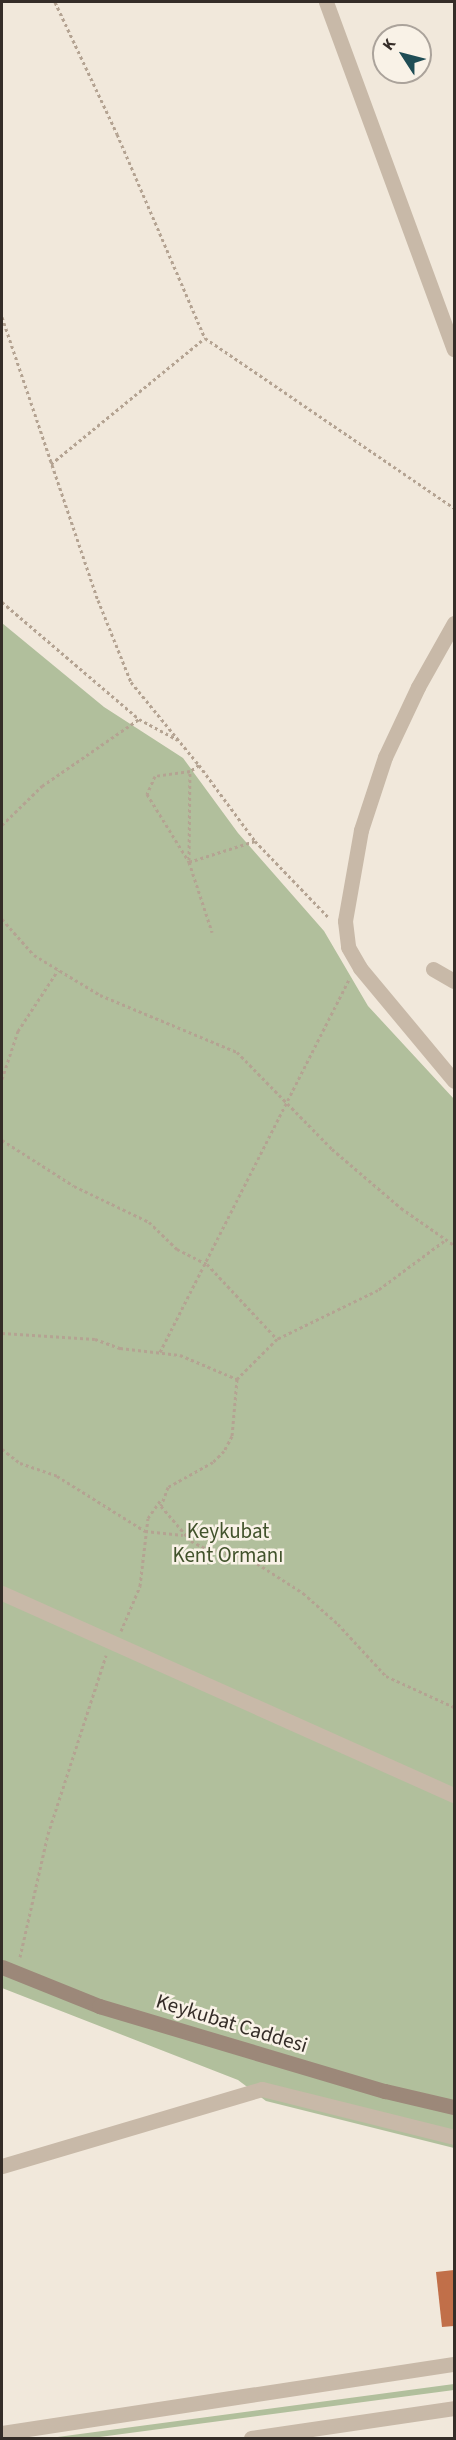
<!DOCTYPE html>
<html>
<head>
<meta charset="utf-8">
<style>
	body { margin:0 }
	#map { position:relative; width:456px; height:2440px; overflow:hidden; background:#f1e8db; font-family:"Source Sans 3",sans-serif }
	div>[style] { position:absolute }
	.green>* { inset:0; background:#b1bf9c }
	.building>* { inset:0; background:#c16f49 }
	.path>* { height:3px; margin-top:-1.5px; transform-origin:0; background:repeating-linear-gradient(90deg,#b4a392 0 3px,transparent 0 6px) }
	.street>* { height:15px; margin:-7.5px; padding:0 7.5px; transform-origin:7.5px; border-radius:7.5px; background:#c8b9a8 }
	.secondary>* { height:15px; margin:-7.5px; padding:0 7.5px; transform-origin:7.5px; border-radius:7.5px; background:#9c8879 }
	span { translate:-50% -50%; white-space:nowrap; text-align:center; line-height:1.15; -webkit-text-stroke:5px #f9f2e7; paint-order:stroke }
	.park-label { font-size:21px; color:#42532c }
	.street-label { font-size:21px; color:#352d28 }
	.frame { position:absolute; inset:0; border:3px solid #352d28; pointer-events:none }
	.north { position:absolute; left:372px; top:24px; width:60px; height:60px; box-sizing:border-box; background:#f9f2e7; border:2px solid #aba39b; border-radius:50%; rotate:306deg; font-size:16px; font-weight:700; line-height:24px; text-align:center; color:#352d28 }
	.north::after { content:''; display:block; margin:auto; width:21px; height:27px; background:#1f4d55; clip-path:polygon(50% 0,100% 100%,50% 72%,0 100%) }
</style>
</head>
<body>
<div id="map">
	<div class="green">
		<i style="clip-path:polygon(2px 623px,104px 707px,183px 758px,238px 833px,324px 931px,368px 1006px,454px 1099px,454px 2148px,266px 2101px,238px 2080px,2px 1988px)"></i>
		<i style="clip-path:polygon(454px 2384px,454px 2390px,92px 2438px,50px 2438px)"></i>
	</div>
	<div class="building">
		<i style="clip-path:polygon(454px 2270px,454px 2326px,442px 2327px,436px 2272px)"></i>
	</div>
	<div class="path">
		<i style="left:55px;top:2px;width:146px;rotate:64.8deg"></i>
		<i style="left:117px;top:134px;width:222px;rotate:66.7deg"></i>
		<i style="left:205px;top:338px;width:301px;rotate:34.3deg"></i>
		<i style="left:2px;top:317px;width:299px;rotate:71.3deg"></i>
		<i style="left:98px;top:600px;width:88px;rotate:68.1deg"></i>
		<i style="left:131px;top:682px;width:107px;rotate:50.7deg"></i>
		<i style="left:199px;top:765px;width:94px;rotate:53.6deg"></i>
		<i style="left:255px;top:841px;width:108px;rotate:46.1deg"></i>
		<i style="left:51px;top:464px;width:199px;rotate:-39.3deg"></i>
		<i style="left:2px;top:602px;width:180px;rotate:40.5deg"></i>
		<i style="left:139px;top:719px;width:44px;rotate:28.3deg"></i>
		<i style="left:199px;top:765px;width:11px;rotate:146deg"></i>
		<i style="left:190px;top:771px;width:35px;rotate:172deg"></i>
		<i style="left:155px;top:776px;width:20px;rotate:114deg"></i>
		<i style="left:147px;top:794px;width:80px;rotate:58.3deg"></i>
		<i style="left:189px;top:862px;width:74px;rotate:71.8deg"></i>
		<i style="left:2px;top:825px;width:56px;rotate:-44.3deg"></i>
		<i style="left:42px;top:786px;width:118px;rotate:-34.6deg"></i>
		<i style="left:189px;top:860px;width:89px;rotate:-89.4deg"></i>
		<i style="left:189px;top:862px;width:69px;rotate:-17.7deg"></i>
		<i style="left:2px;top:919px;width:48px;rotate:48.4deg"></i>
		<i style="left:34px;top:955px;width:77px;rotate:31.2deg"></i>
		<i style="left:100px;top:995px;width:148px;rotate:22.6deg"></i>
		<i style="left:237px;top:1052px;width:136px;rotate:45.6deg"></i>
		<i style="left:332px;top:1149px;width:91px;rotate:40.5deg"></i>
		<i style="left:401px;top:1208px;width:65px;rotate:34.9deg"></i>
		<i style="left:2px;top:1079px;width:51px;rotate:-71.6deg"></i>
		<i style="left:18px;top:1031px;width:73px;rotate:-56.7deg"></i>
		<i style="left:2px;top:1140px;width:85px;rotate:32.6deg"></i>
		<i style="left:74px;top:1186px;width:83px;rotate:25.6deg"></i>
		<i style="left:149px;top:1222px;width:39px;rotate:44deg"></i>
		<i style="left:177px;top:1249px;width:34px;rotate:27deg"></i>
		<i style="left:207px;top:1264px;width:103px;rotate:47deg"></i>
		<i style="left:444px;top:1241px;width:82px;rotate:143.4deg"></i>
		<i style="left:378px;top:1290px;width:112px;rotate:154.1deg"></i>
		<i style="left:277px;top:1339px;width:57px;rotate:135deg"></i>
		<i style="left:237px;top:1379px;width:57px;rotate:95deg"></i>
		<i style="left:232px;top:1436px;width:17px;rotate:118deg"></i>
		<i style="left:224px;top:1451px;width:16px;rotate:135deg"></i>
		<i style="left:213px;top:1462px;width:51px;rotate:150.9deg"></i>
		<i style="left:168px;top:1487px;width:20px;rotate:110deg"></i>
		<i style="left:161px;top:1506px;width:46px;rotate:49.4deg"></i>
		<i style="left:191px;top:1541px;width:18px;rotate:27deg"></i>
		<i style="left:207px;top:1549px;width:41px;rotate:11.3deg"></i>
		<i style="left:247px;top:1557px;width:67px;rotate:32.7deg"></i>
		<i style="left:303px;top:1593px;width:47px;rotate:41.5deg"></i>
		<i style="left:338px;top:1624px;width:71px;rotate:47.3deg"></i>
		<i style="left:386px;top:1676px;width:75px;rotate:24.5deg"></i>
		<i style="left:2px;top:1333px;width:93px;rotate:3.7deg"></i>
		<i style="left:95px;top:1339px;width:27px;rotate:20deg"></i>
		<i style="left:120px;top:1348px;width:60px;rotate:6.7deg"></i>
		<i style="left:180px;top:1355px;width:62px;rotate:22.8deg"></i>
		<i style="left:160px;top:1352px;width:417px;rotate:-63.1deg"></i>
		<i style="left:2px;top:1449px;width:23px;rotate:38deg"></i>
		<i style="left:20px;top:1463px;width:39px;rotate:19deg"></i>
		<i style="left:57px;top:1476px;width:104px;rotate:32deg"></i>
		<i style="left:145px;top:1531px;width:38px;rotate:6deg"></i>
		<i style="left:121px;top:1631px;width:49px;rotate:-67.1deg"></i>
		<i style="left:140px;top:1586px;width:68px;rotate:-83.3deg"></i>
		<i style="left:148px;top:1518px;width:21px;rotate:-55deg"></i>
		<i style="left:20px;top:1957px;width:126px;rotate:-77.2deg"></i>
		<i style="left:48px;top:1834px;width:188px;rotate:-72deg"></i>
	</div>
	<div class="street">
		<i style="left:326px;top:2px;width:370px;rotate:69.8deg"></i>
		<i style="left:454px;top:623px;width:73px;rotate:119.4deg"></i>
		<i style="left:418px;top:687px;width:77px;rotate:115.2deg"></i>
		<i style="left:385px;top:757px;width:77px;rotate:108.2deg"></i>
		<i style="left:361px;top:830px;width:92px;rotate:100deg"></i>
		<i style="left:345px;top:921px;width:26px;rotate:83deg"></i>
		<i style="left:348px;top:947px;width:24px;rotate:60deg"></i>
		<i style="left:360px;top:968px;width:147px;rotate:50.2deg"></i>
		<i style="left:433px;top:969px;width:24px;rotate:30deg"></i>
		<i style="left:2px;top:1593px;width:495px;rotate:24.1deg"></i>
		<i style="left:2px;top:2166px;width:271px;rotate:-16.5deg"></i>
		<i style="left:262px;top:2089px;width:198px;rotate:14deg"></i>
		<i style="left:2px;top:2433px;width:457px;rotate:-8.7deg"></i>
		<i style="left:251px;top:2438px;width:205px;rotate:-8.4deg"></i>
	</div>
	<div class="secondary">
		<i style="left:2px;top:1967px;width:105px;rotate:21.9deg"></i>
		<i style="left:99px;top:2006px;width:298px;rotate:16.6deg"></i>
		<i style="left:385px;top:2091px;width:71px;rotate:13.1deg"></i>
	</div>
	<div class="park-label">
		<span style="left:228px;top:1543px">Keykubat<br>Kent Ormanı</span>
	</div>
	<div class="street-label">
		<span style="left:232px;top:2023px;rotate:17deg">Keykubat Caddesi</span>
	</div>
	<div class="frame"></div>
	<div class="north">K</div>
</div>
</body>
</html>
